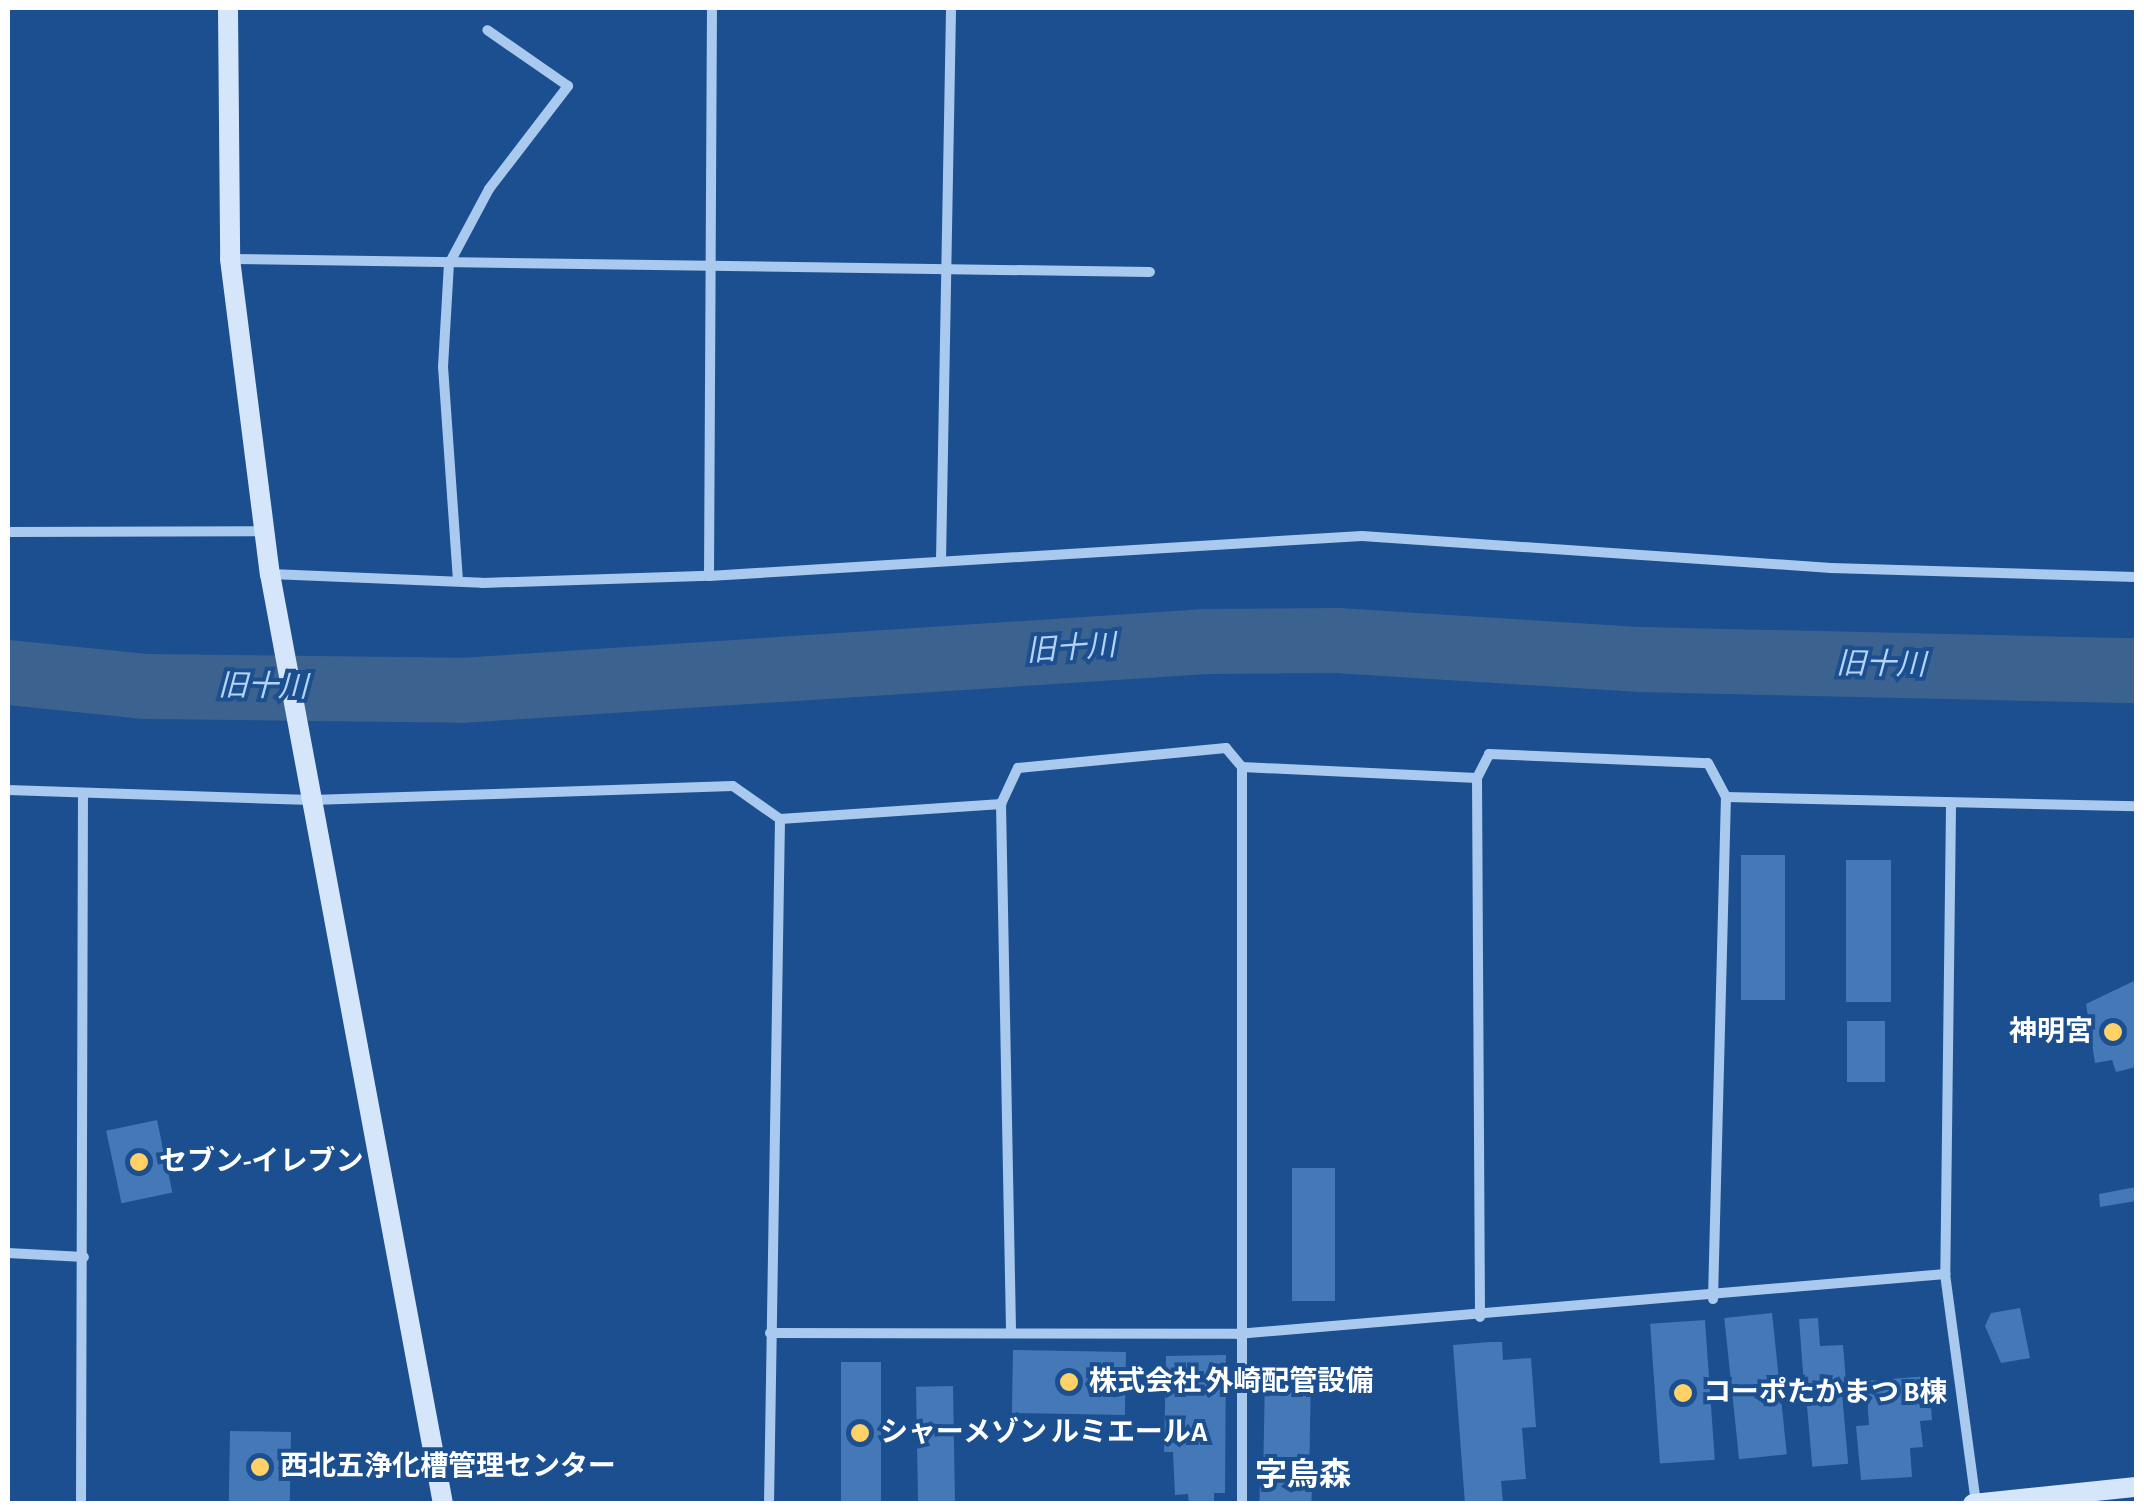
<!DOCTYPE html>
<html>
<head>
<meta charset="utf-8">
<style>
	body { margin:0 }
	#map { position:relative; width:2144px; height:1511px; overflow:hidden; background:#1b4f8f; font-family:"Alegreya Sans","Noto Sans JP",sans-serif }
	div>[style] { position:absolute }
	.river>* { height:65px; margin:-32.5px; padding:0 32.5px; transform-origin:32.5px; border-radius:32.5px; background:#3c6290 }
	.building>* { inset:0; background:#4478b7; transform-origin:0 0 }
	.street>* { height:10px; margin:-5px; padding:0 5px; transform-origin:5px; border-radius:5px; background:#a9c9ee }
	.secondary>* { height:20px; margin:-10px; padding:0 10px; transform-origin:10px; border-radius:10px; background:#d6e6fa }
	.dots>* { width:28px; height:28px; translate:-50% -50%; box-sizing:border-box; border:5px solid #1b4f8f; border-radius:50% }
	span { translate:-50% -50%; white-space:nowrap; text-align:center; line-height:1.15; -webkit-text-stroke:8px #1b4f8f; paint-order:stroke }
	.poi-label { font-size:28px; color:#fff; font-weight:700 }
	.right { translate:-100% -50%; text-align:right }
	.left { translate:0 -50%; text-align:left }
	.water-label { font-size:30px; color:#b5d3f5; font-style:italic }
	.quarter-label { font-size:32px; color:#fff; font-weight:700 }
	.frame { position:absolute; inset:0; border:10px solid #fff; pointer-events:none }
</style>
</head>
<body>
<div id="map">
	<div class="river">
		<i style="left:8px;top:672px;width:139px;rotate:5.8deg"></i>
		<i style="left:146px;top:686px;width:314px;rotate:0.7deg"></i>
		<i style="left:460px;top:690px;width:748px;rotate:-3.76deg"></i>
		<i style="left:1206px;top:641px;width:130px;rotate:-0.4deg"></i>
		<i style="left:1336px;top:640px;width:305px;rotate:3.6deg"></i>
		<i style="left:1640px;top:659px;width:496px;rotate:1.3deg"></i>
	</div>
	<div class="building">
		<i style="left:1741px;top:855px;width:44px;height:145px"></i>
		<i style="left:1846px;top:860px;width:45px;height:142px"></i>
		<i style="clip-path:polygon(2136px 980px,2136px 1067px,2116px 1072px,2112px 1060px,2095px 1063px,2086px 1004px)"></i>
		<i style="left:1847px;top:1021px;width:38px;height:61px"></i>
		<i style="left:157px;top:1120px;width:74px;height:52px;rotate:78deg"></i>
		<i style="left:1292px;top:1168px;width:43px;height:133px"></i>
		<i style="clip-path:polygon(2136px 1187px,2136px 1201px,2100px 1207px,2099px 1194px)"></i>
		<i style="clip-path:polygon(2020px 1308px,2030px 1358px,2001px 1363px,1985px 1326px,1991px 1313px)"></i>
		<i style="left:1772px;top:1313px;width:142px;height:48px;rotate:84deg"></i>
		<i style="clip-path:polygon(1818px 1318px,1820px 1346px,1843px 1345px,1846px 1382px,1804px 1385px,1799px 1319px)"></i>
		<i style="left:1705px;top:1320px;width:140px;height:55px;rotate:86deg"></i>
		<i style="clip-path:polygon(1490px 1342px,1502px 1342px,1503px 1360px,1531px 1358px,1536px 1427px,1522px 1428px,1526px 1479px,1501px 1481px,1503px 1503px,1465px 1504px,1453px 1345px)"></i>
		<i style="left:1013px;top:1350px;width:113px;height:63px;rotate:1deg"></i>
		<i style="clip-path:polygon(1226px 1355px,1225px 1493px,1214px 1493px,1214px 1504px,1189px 1504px,1188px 1494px,1175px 1495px,1173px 1452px,1164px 1452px,1166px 1356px)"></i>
		<i style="left:881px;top:1362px;width:142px;height:40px;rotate:90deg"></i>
		<i style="left:1265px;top:1371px;width:46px;height:87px;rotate:1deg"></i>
		<i style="clip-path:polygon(1929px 1376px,1932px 1420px,1920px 1421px,1923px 1447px,1910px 1448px,1912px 1477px,1861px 1480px,1856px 1426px,1869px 1425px,1866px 1381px)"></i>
		<i style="left:953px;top:1386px;width:118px;height:37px;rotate:89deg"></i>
		<i style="left:1842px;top:1393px;width:71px;height:36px;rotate:85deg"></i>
		<i style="left:291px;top:1432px;width:70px;height:61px;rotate:91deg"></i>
		<i style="left:1260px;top:1475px;width:52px;height:29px;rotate:1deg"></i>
	</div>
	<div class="street">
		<i style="left:231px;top:259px;width:919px;rotate:0.81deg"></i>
		<i style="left:8px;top:532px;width:257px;rotate:-0.2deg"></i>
		<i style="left:941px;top:561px;width:553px;rotate:-88.96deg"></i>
		<i style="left:271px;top:574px;width:211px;rotate:2.4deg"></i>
		<i style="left:482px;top:583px;width:227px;rotate:-1.8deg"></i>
		<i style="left:709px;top:576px;width:654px;rotate:-3.51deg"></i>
		<i style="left:1362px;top:536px;width:470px;rotate:3.9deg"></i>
		<i style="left:1831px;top:568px;width:305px;rotate:1.7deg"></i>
		<i style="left:709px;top:576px;width:568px;rotate:-89.7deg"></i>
		<i style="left:458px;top:581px;width:215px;rotate:-94deg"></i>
		<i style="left:443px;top:367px;width:103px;rotate:-86.7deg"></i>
		<i style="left:449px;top:264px;width:85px;rotate:-61.9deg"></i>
		<i style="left:489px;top:189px;width:130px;rotate:-52.5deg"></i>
		<i style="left:568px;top:86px;width:98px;rotate:-145.3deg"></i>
		<i style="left:1477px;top:778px;width:27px;rotate:-63deg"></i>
		<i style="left:1489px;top:754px;width:219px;rotate:2.4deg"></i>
		<i style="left:1708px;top:763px;width:38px;rotate:62deg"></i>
		<i style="left:8px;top:790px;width:304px;rotate:1.9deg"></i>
		<i style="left:312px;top:800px;width:421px;rotate:-1.9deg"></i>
		<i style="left:733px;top:786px;width:57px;rotate:35.1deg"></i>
		<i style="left:1001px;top:804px;width:40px;rotate:-65deg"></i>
		<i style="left:1018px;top:768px;width:209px;rotate:-5.5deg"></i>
		<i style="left:1226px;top:748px;width:25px;rotate:50deg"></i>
		<i style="left:1951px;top:807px;width:467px;rotate:90.7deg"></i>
		<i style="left:1945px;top:1274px;width:232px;rotate:82.3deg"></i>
		<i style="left:8px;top:1253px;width:76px;rotate:3deg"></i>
		<i style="left:1713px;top:1299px;width:502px;rotate:-88.52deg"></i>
		<i style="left:1726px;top:797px;width:410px;rotate:1.3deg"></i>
		<i style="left:770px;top:1333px;width:467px;rotate:0.1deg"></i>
		<i style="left:1237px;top:1334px;width:711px;rotate:-4.84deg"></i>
		<i style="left:81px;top:1504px;width:710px;rotate:-89.84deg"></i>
		<i style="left:769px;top:1504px;width:685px;rotate:-89.08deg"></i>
		<i style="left:780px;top:819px;width:222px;rotate:-3.9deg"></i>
		<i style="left:1001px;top:804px;width:528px;rotate:88.91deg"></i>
		<i style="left:1242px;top:1504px;width:737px;rotate:-90deg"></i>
		<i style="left:1242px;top:767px;width:235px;rotate:2.7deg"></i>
		<i style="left:1477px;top:778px;width:539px;rotate:89.68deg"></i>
	</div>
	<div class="secondary">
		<i style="left:228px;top:8px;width:251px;rotate:89.5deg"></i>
		<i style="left:230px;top:259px;width:318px;rotate:82.8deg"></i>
		<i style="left:270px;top:574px;width:946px;rotate:79.46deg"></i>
		<i style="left:1973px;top:1504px;width:164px;rotate:-6deg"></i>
	</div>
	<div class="dots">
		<i style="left:2113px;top:1032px;background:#ffd166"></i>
		<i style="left:139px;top:1162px;background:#ffd166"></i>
		<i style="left:1069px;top:1382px;background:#ffd166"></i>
		<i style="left:1683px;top:1393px;background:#ffd166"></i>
		<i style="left:860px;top:1433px;background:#ffd166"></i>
		<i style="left:260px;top:1467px;background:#ffd166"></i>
	</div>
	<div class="poi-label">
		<span class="right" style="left:2093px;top:1032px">神明宮</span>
		<span class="left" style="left:159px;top:1162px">セブン-イレブン</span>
		<span class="left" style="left:1089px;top:1382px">株式会社 外崎配管設備</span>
		<span class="left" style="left:1703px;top:1393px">コーポたかまつ B棟</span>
		<span class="left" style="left:880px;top:1433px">シャーメゾン ルミエールA</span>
		<span class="left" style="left:280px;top:1467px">西北五浄化槽管理センター</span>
	</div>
	<div class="water-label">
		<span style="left:1071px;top:649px;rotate:-4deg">旧十川</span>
		<span style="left:1881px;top:665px;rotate:1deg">旧十川</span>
		<span style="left:263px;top:687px;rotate:1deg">旧十川</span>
	</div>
	<div class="quarter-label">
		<span style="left:1303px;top:1475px">字烏森</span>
	</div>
	<div class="frame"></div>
</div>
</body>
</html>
